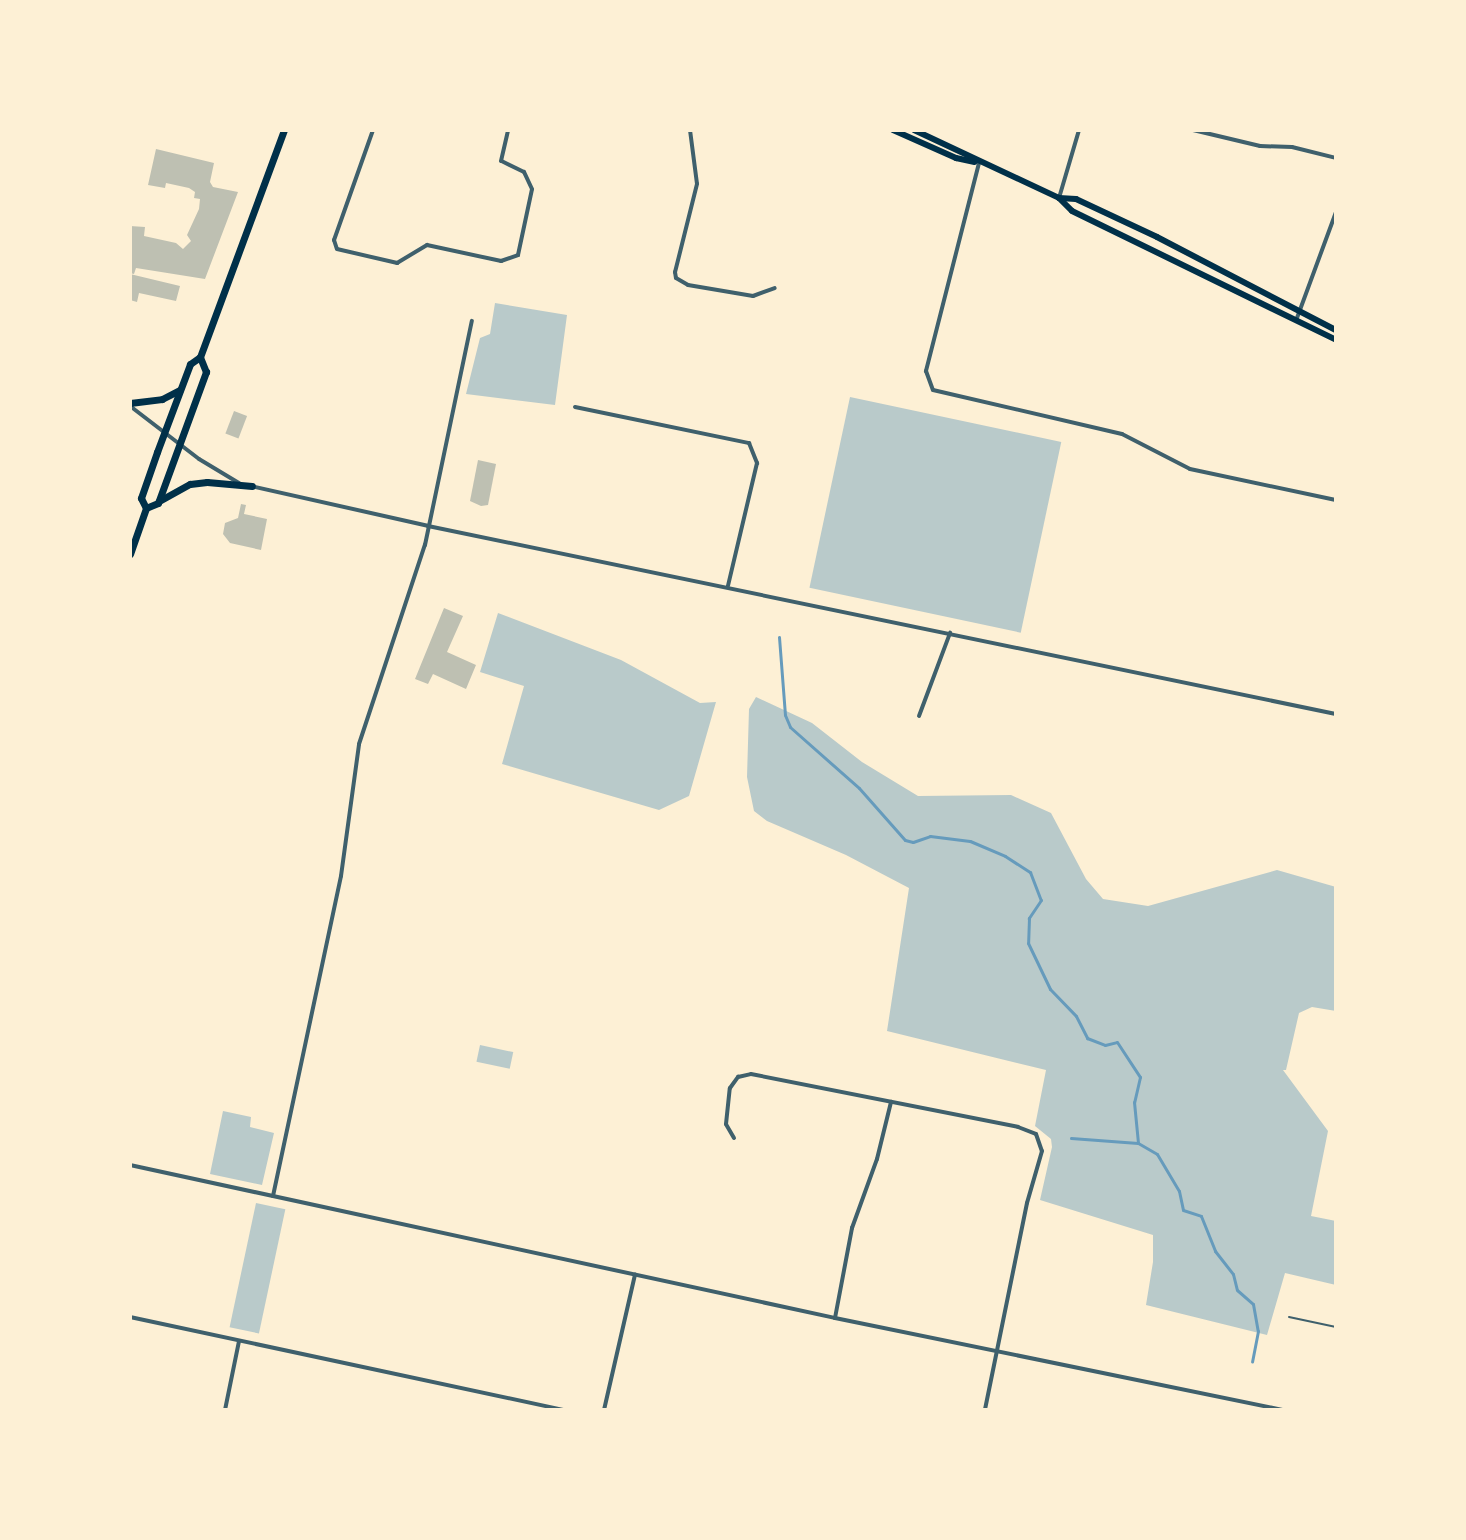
<!DOCTYPE html>
<html>
<head>
<meta charset="utf-8">
<style>
	body { margin:0 }
	#map { position:relative; width:1466px; height:1540px; overflow:hidden; background:#fdf0d5; font-family:Literata,serif }
	div>[style] { position:absolute }
	.green>* { inset:0; background:#b9caca; transform-origin:0 0 }
	.stream>* { height:3px; margin:-1.5px; padding:0 1.5px; transform-origin:1.5px; border-radius:1.5px; background:#669bbc }
	.building>* { inset:0; background:#bec0b2; transform-origin:0 0 }
	.service>* { height:2px; margin:-1px; padding:0 1px; transform-origin:1px; border-radius:1px; background:#3f606c }
	.minor>* { height:4px; margin:-2px; padding:0 2px; transform-origin:2px; border-radius:2px; background:#3f606c }
	.secondary>* { height:6px; margin:-3px; padding:0 3px; transform-origin:3px; border-radius:3px; background:#003049 }
	.primary>* { height:7px; margin:-3.5px; padding:0 3.5px; transform-origin:3.5px; border-radius:3.5px; background:#003049 }
	span { translate:-50% -50%; white-space:nowrap; text-align:center; line-height:1.15; -webkit-text-stroke:7px #fdf0d5; paint-order:stroke }
	.frame { position:absolute; inset:0; border:132px solid #fdf0d5; pointer-events:none }
</style>
</head>
<body>
<div id="map">
	<div class="green">
		<i style="clip-path:polygon(495px 303px,567px 315px,555px 405px,466px 394px,480px 338px,490px 334px)"></i>
		<i style="left:850px;top:397px;width:216px;height:195px;rotate:12deg"></i>
		<i style="clip-path:polygon(498px 613px,621px 660px,700px 703px,716px 702px,689px 796px,659px 810px,502px 764px,524px 686px,480px 672px)"></i>
		<i style="clip-path:polygon(756px 697px,812px 723px,862px 762px,918px 796px,1011px 795px,1051px 813px,1086px 879px,1103px 899px,1148px 906px,1277px 870px,1336px 887px,1336px 1011px,1312px 1007px,1299px 1013px,1286px 1070px,1283px 1070px,1328px 1131px,1311px 1216px,1336px 1221px,1336px 1285px,1285px 1273px,1267px 1335px,1146px 1305px,1153px 1262px,1153px 1235px,1040px 1200px,1052px 1147px,1051px 1139px,1035px 1126px,1046px 1070px,887px 1031px,909px 888px,846px 855px,767px 821px,754px 811px,747px 777px,749px 709px)"></i>
		<i style="left:480px;top:1045px;width:34px;height:17px;rotate:12deg"></i>
		<i style="clip-path:polygon(223px 1111px,251px 1117px,250px 1127px,274px 1133px,262px 1185px,210px 1174px)"></i>
		<i style="left:256px;top:1203px;width:30px;height:127px;rotate:12deg"></i>
	</div>
	<div class="stream">
		<i style="left:779px;top:637px;width:78px;rotate:85.6deg"></i>
		<i style="left:785px;top:715px;width:13px;rotate:67deg"></i>
		<i style="left:790px;top:727px;width:92px;rotate:41.5deg"></i>
		<i style="left:859px;top:788px;width:69px;rotate:48.5deg"></i>
		<i style="left:905px;top:840px;width:8px;rotate:14deg"></i>
		<i style="left:913px;top:842px;width:18px;rotate:-19deg"></i>
		<i style="left:930px;top:836px;width:40px;rotate:7.1deg"></i>
		<i style="left:970px;top:841px;width:38px;rotate:23deg"></i>
		<i style="left:1005px;top:856px;width:30px;rotate:33deg"></i>
		<i style="left:1030px;top:872px;width:30px;rotate:69deg"></i>
		<i style="left:1041px;top:900px;width:22px;rotate:124deg"></i>
		<i style="left:1029px;top:918px;width:25px;rotate:92deg"></i>
		<i style="left:1028px;top:943px;width:51px;rotate:64.4deg"></i>
		<i style="left:1050px;top:989px;width:37px;rotate:46deg"></i>
		<i style="left:1076px;top:1016px;width:25px;rotate:63deg"></i>
		<i style="left:1087px;top:1038px;width:19px;rotate:21deg"></i>
		<i style="left:1105px;top:1045px;width:12px;rotate:-14deg"></i>
		<i style="left:1117px;top:1042px;width:42px;rotate:56.7deg"></i>
		<i style="left:1140px;top:1077px;width:26px;rotate:103deg"></i>
		<i style="left:1134px;top:1102px;width:41px;rotate:84.4deg"></i>
		<i style="left:1071px;top:1138px;width:67px;rotate:4.3deg"></i>
		<i style="left:1138px;top:1143px;width:22px;rotate:30deg"></i>
		<i style="left:1157px;top:1154px;width:43px;rotate:59.3deg"></i>
		<i style="left:1179px;top:1191px;width:19px;rotate:78deg"></i>
		<i style="left:1183px;top:1210px;width:19px;rotate:18deg"></i>
		<i style="left:1201px;top:1216px;width:38px;rotate:68deg"></i>
		<i style="left:1215px;top:1251px;width:29px;rotate:52deg"></i>
		<i style="left:1233px;top:1274px;width:16px;rotate:76deg"></i>
		<i style="left:1237px;top:1290px;width:21px;rotate:41deg"></i>
		<i style="left:1253px;top:1304px;width:27px;rotate:80deg"></i>
		<i style="left:1258px;top:1331px;width:31px;rotate:101deg"></i>
	</div>
	<div class="building">
		<i style="clip-path:polygon(156px 149px,214px 163px,210px 182px,213px 187px,238px 192px,205px 279px,136px 268px,134px 274px,130px 273px,130px 226px,145px 227px,144px 236px,176px 243px,183px 249px,191px 241px,187px 235px,199px 209px,200px 199px,194px 198px,195px 192px,189px 188px,166px 183px,165px 188px,148px 185px)"></i>
		<i style="clip-path:polygon(130px 274px,180px 286px,176px 301px,139px 293px,137px 302px,130px 300px)"></i>
		<i style="left:234px;top:411px;width:14px;height:24px;rotate:21deg"></i>
		<i style="clip-path:polygon(478px 460px,496px 464px,488px 505px,481px 506px,470px 501px)"></i>
		<i style="clip-path:polygon(241px 504px,246px 505px,244px 514px,267px 519px,261px 550px,230px 543px,223px 534px,225px 523px,238px 518px)"></i>
		<i style="clip-path:polygon(444px 608px,463px 616px,447px 652px,476px 665px,466px 689px,433px 674px,428px 684px,415px 679px)"></i>
	</div>
	<div class="service">
		<i style="left:1289px;top:1317px;width:48px;rotate:12deg"></i>
	</div>
	<div class="minor">
		<i style="left:373px;top:130px;width:117px;rotate:109.5deg"></i>
		<i style="left:334px;top:240px;width:9px;rotate:72deg"></i>
		<i style="left:337px;top:249px;width:62px;rotate:13.1deg"></i>
		<i style="left:397px;top:263px;width:35px;rotate:-31deg"></i>
		<i style="left:427px;top:245px;width:76px;rotate:12.2deg"></i>
		<i style="left:501px;top:261px;width:18px;rotate:-19deg"></i>
		<i style="left:518px;top:255px;width:67px;rotate:-78deg"></i>
		<i style="left:532px;top:189px;width:19px;rotate:-115deg"></i>
		<i style="left:524px;top:172px;width:25px;rotate:-154deg"></i>
		<i style="left:501px;top:161px;width:32px;rotate:-77deg"></i>
		<i style="left:690px;top:130px;width:54px;rotate:82.6deg"></i>
		<i style="left:697px;top:184px;width:91px;rotate:104deg"></i>
		<i style="left:675px;top:272px;width:6px;rotate:81deg"></i>
		<i style="left:676px;top:278px;width:14px;rotate:30deg"></i>
		<i style="left:688px;top:285px;width:66px;rotate:9.6deg"></i>
		<i style="left:753px;top:296px;width:23px;rotate:-20deg"></i>
		<i style="left:1193px;top:130px;width:69px;rotate:13.4deg"></i>
		<i style="left:1260px;top:146px;width:32px;rotate:2deg"></i>
		<i style="left:1292px;top:147px;width:45px;rotate:14deg"></i>
		<i style="left:979px;top:163px;width:215px;rotate:104.3deg"></i>
		<i style="left:926px;top:371px;width:20px;rotate:70deg"></i>
		<i style="left:933px;top:390px;width:194px;rotate:13.1deg"></i>
		<i style="left:1122px;top:434px;width:76px;rotate:27.2deg"></i>
		<i style="left:1190px;top:469px;width:149px;rotate:12deg"></i>
		<i style="left:1059px;top:198px;width:71px;rotate:-73.6deg"></i>
		<i style="left:1297px;top:318px;width:113px;rotate:-69.8deg"></i>
		<i style="left:130px;top:406px;width:87px;rotate:37.5deg"></i>
		<i style="left:199px;top:459px;width:47px;rotate:31deg"></i>
		<i style="left:575px;top:407px;width:178px;rotate:11.7deg"></i>
		<i style="left:749px;top:443px;width:22px;rotate:68deg"></i>
		<i style="left:757px;top:463px;width:126px;rotate:103.3deg"></i>
		<i style="left:251px;top:486px;width:181px;rotate:12.7deg"></i>
		<i style="left:428px;top:526px;width:927px;rotate:11.7deg"></i>
		<i style="left:919px;top:716px;width:89px;rotate:-69.5deg"></i>
		<i style="left:734px;top:1138px;width:16px;rotate:-120deg"></i>
		<i style="left:726px;top:1124px;width:36px;rotate:-84deg"></i>
		<i style="left:730px;top:1088px;width:14px;rotate:-54deg"></i>
		<i style="left:738px;top:1077px;width:13px;rotate:-13deg"></i>
		<i style="left:751px;top:1074px;width:272px;rotate:11.2deg"></i>
		<i style="left:1018px;top:1127px;width:19px;rotate:21deg"></i>
		<i style="left:1036px;top:1134px;width:18px;rotate:71deg"></i>
		<i style="left:1042px;top:1151px;width:54px;rotate:106.1deg"></i>
		<i style="left:1027px;top:1203px;width:211px;rotate:101.5deg"></i>
		<i style="left:130px;top:1165px;width:721px;rotate:12.24deg"></i>
		<i style="left:835px;top:1318px;width:458px;rotate:11.6deg"></i>
		<i style="left:273px;top:1196px;width:327px;rotate:-78deg"></i>
		<i style="left:341px;top:876px;width:133px;rotate:-82.2deg"></i>
		<i style="left:359px;top:744px;width:210px;rotate:-71.7deg"></i>
		<i style="left:425px;top:545px;width:229px;rotate:-78.2deg"></i>
		<i style="left:130px;top:1317px;width:443px;rotate:12.1deg"></i>
		<i style="left:835px;top:1318px;width:92px;rotate:-79.3deg"></i>
		<i style="left:852px;top:1228px;width:73px;rotate:-70.1deg"></i>
		<i style="left:877px;top:1159px;width:59px;rotate:-76.2deg"></i>
		<i style="left:225px;top:1410px;width:70px;rotate:-78.5deg"></i>
		<i style="left:604px;top:1410px;width:139px;rotate:-77.1deg"></i>
	</div>
	<div class="secondary">
		<i style="left:893px;top:130px;width:69px;rotate:24deg"></i>
		<i style="left:956px;top:158px;width:19px;rotate:12deg"></i>
		<i style="left:914px;top:130px;width:160px;rotate:25.1deg"></i>
		<i style="left:1059px;top:198px;width:18px;rotate:45deg"></i>
		<i style="left:1072px;top:211px;width:294px;rotate:26deg"></i>
		<i style="left:1059px;top:198px;width:17px;rotate:3deg"></i>
		<i style="left:1076px;top:199px;width:89px;rotate:25.1deg"></i>
		<i style="left:1157px;top:237px;width:202px;rotate:27.5deg"></i>
	</div>
	<div class="primary">
		<i style="left:130px;top:403px;width:32px;rotate:-7deg"></i>
		<i style="left:162px;top:399px;width:20px;rotate:-27deg"></i>
		<i style="left:159px;top:501px;width:35px;rotate:-29deg"></i>
		<i style="left:190px;top:484px;width:17px;rotate:-7deg"></i>
		<i style="left:207px;top:482px;width:45px;rotate:5.1deg"></i>
		<i style="left:146px;top:508px;width:13px;rotate:-23deg"></i>
		<i style="left:158px;top:503px;width:140px;rotate:-69.9deg"></i>
		<i style="left:206px;top:372px;width:16px;rotate:-112deg"></i>
		<i style="left:130px;top:554px;width:49px;rotate:-70.8deg"></i>
		<i style="left:146px;top:508px;width:11px;rotate:-117deg"></i>
		<i style="left:141px;top:498px;width:49px;rotate:-70.8deg"></i>
		<i style="left:157px;top:452px;width:94px;rotate:-69.4deg"></i>
		<i style="left:190px;top:364px;width:12px;rotate:-35deg"></i>
		<i style="left:200px;top:357px;width:242px;rotate:-69.7deg"></i>
	</div>
	<div class="frame"></div>
</div>
</body>
</html>
